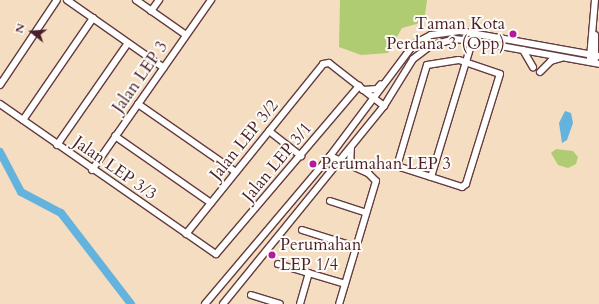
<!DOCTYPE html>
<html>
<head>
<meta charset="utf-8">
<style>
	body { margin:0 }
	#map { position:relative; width:599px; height:304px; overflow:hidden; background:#f4ddc0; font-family:Cardo,serif }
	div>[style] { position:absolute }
	.green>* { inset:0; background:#b0cc72 }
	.water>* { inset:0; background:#63b3de }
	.river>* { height:8px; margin:-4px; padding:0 4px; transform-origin:4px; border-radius:4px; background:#63b3de }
	.roads { filter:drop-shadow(1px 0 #643c41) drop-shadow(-1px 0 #643c41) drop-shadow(0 1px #643c41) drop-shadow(0 -1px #643c41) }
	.minor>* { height:6px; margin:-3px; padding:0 3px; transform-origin:3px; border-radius:3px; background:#fff }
	.dots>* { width:11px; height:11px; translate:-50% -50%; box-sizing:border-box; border:2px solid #fdfcf7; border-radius:50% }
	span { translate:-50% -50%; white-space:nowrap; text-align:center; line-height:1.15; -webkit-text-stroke:4px #fdfcf7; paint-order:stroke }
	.poi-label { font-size:17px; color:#4a1f2b }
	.right { translate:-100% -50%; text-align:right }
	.left { translate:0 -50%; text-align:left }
	.street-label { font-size:17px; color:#4a1f2b }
	.north { position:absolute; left:12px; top:12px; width:40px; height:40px; -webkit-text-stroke:3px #fdfcf7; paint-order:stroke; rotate:287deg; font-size:11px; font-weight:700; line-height:16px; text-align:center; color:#4a1f2b }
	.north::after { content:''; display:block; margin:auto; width:14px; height:18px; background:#4a1f2b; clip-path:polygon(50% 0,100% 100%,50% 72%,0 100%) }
</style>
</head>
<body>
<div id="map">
	<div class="green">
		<i style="clip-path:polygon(340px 0,427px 0,424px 22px,402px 28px,388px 53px,361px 55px,339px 47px)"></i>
		<i style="clip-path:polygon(556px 149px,573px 151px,578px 157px,576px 164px,568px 168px,558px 165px,551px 153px)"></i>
	</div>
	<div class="water">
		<i style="clip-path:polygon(565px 111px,571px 113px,573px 123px,567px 140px,562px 143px,559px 123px)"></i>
	</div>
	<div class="river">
		<i style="left:0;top:152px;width:45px;rotate:62.3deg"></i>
		<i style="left:21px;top:192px;width:45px;rotate:27.7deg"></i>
		<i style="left:61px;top:213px;width:115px;rotate:52.4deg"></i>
	</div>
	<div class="roads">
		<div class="minor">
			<i style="left:67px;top:0;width:118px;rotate:35deg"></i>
			<i style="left:136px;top:0;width:61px;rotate:35deg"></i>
			<i style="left:151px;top:11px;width:14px;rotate:-54deg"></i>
			<i style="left:523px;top:50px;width:20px;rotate:60deg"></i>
			<i style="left:590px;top:58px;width:58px;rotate:-85.1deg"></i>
			<i style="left:595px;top:59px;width:24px;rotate:-90deg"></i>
			<i style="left:459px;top:60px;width:43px;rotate:18.9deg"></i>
			<i style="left:500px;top:74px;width:115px;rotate:107.2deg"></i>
			<i style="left:466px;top:184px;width:5px;rotate:143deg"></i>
			<i style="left:462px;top:187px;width:68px;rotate:-162.1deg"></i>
			<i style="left:397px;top:166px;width:105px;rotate:-73.5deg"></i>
			<i style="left:427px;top:65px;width:32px;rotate:-9deg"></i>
			<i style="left:540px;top:72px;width:16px;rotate:-45deg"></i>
			<i style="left:551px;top:61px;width:10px;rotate:-17deg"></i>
			<i style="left:0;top:85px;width:102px;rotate:-56.2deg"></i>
			<i style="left:363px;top:90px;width:14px;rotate:-4deg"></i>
			<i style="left:377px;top:89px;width:6px;rotate:-51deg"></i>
			<i style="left:0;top:104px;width:263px;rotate:34.8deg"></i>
			<i style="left:216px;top:254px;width:221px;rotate:-49.6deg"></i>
			<i style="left:138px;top:104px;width:119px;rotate:34.8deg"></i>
			<i style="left:23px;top:120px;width:124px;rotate:-55.5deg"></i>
			<i style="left:269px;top:131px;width:41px;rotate:38deg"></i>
			<i style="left:115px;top:136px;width:117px;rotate:34.9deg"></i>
			<i style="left:57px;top:145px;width:124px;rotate:-55.2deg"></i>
			<i style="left:330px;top:156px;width:42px;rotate:24.1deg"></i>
			<i style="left:368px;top:173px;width:11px;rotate:45deg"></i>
			<i style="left:376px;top:181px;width:128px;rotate:106.7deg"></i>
			<i style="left:350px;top:165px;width:17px;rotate:-87deg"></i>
			<i style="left:92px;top:170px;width:208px;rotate:-55deg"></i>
			<i style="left:431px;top:177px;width:144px;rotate:-73.1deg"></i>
			<i style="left:330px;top:201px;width:38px;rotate:18deg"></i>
			<i style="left:302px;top:230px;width:57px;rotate:17.5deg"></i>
			<i style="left:186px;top:234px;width:218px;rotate:-51.1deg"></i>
			<i style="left:323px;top:64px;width:6px;rotate:-9deg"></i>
			<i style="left:329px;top:63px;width:70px;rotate:38deg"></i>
			<i style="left:278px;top:264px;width:70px;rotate:16.6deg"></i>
			<i style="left:251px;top:295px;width:30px;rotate:17deg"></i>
			<i style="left:205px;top:304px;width:194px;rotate:-49.8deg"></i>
			<i style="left:330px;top:156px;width:140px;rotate:-53.1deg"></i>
			<i style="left:414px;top:44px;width:19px;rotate:-28deg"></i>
			<i style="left:431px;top:35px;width:29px;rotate:-8deg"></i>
			<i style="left:460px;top:31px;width:141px;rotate:10.2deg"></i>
			<i style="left:223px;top:304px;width:255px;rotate:-50.9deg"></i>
			<i style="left:384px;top:106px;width:55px;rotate:-58.3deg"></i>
			<i style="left:413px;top:59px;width:21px;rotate:-37deg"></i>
			<i style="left:430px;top:46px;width:25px;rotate:-16deg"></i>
			<i style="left:454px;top:39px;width:19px;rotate:6deg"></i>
			<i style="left:473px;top:41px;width:128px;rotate:10.3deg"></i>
			<i style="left:300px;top:304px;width:32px;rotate:-74deg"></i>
		</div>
	</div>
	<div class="dots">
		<i style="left:513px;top:34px;background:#b5179e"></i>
		<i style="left:313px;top:164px;background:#b5179e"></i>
		<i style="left:272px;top:255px;background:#b5179e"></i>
	</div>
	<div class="poi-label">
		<span class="right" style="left:505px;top:34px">Taman Kota<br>Perdana 3 (Opp)</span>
		<span class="left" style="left:321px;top:164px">Perumahan LEP 3</span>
		<span class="left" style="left:280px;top:255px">Perumahan<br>LEP 1/4</span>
	</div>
	<div class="street-label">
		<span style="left:140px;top:77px;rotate:-55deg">Jalan LEP 3</span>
		<span style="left:244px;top:140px;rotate:-51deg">Jalan LEP 3/2</span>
		<span style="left:277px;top:162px;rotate:-50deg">Jalan LEP 3/1</span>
		<span style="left:115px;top:168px;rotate:35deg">Jalan LEP 3/3</span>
	</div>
	<div class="north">N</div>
</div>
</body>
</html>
